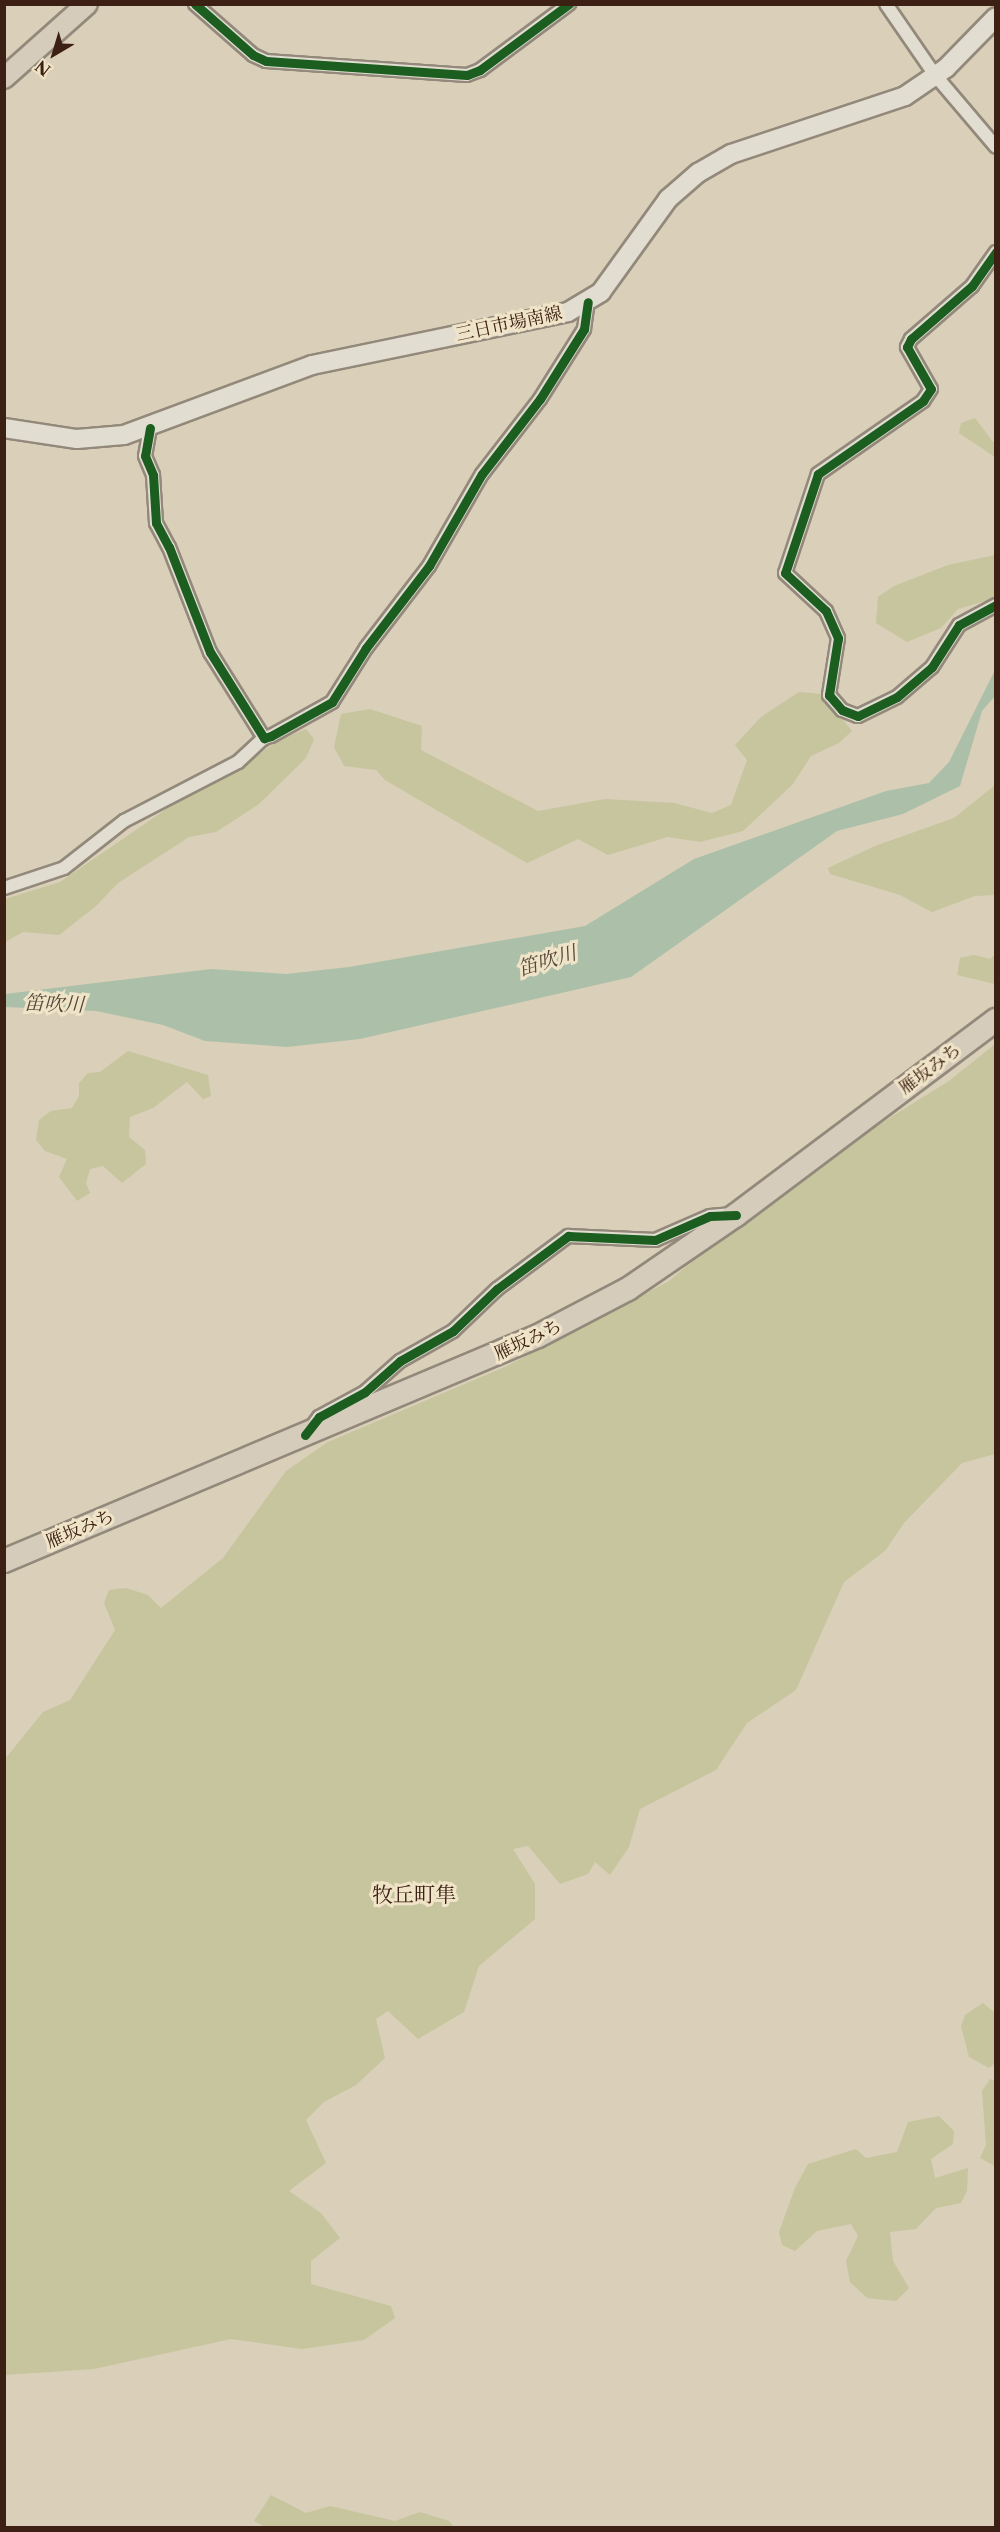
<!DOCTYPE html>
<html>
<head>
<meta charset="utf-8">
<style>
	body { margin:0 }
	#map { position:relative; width:1000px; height:2532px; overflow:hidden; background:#dacfb8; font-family:"Libre Caslon Text","Noto Serif JP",serif }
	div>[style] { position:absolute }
	.green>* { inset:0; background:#c6c59e }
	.water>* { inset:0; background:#acc0a9 }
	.roads { filter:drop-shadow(2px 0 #93897b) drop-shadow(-2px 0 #93897b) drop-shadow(0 2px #93897b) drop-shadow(0 -2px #93897b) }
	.street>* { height:12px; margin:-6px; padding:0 6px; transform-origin:6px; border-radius:6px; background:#e2ddd1 }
	.secondary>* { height:18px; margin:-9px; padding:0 9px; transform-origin:9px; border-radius:9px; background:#e2ddd1 }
	.primary>* { height:20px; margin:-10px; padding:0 10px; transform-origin:10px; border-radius:10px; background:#d6ccbc }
	.highway>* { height:22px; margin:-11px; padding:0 11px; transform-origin:11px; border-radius:11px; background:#d6ccbc }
	.cycleway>* { height:9px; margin:-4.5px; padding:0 4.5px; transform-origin:4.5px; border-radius:4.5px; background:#1b5e20 }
	span { translate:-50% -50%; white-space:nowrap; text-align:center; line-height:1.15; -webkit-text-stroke:6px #f0e4c8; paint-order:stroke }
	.street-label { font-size:18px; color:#3d2014 }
	.water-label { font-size:20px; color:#544638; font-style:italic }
	.quarter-label { font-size:21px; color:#3d2014 }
	.frame { position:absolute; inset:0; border:6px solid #3d2014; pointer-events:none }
	.north { position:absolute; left:24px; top:24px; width:60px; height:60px; -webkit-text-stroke:4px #f0e4c8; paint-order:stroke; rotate:218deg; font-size:16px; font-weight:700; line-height:24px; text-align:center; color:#3d2014 }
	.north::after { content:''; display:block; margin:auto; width:21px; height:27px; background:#3d2014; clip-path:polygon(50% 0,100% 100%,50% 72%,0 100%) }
</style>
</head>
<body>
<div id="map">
	<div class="green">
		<i style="clip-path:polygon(975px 418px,993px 442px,995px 440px,995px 457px,959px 433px,961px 423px)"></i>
		<i style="clip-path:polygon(995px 555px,995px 598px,958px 609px,941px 628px,907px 642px,876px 623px,878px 597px,894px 586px,948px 565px)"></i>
		<i style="clip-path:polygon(799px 692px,822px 694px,852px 731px,839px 743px,811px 756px,793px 784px,743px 831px,700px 842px,668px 837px,608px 855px,578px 839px,527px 863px,385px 780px,376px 770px,344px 766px,334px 747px,341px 714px,370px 709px,422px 726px,421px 750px,538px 811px,605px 799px,674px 803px,712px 813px,731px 805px,747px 760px,735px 745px,761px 717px)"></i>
		<i style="clip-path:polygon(306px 729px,314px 739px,306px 758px,259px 804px,216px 832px,189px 837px,118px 883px,96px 906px,59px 935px,23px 932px,5px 942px,5px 899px,60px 882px,184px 797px,238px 769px,279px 740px)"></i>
		<i style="clip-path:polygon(995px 785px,995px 895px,975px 896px,932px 912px,900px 895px,830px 874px,828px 868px,875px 846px,954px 818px)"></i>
		<i style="clip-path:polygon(974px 955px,990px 959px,995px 955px,995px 984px,957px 975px,960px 958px)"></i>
		<i style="clip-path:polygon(995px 1044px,995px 1454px,962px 1463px,904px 1523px,885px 1551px,844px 1582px,796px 1690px,747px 1723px,716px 1770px,640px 1809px,629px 1847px,610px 1875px,595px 1862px,588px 1874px,560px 1884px,528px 1846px,513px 1849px,535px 1884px,535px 1919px,479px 1966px,464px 2012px,418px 2039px,388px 2011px,376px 2019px,385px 2058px,356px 2085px,324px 2102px,306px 2120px,326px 2163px,289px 2191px,321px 2213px,340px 2238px,311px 2261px,311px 2284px,391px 2306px,395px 2318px,364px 2340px,302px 2349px,231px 2339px,94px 2369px,5px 2375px,5px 1759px,43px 1712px,70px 1700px,115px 1630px,104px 1603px,109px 1590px,126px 1588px,148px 1595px,161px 1608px,223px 1558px,286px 1471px,328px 1442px,507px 1366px,669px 1281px,731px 1228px,875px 1127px,949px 1081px)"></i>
		<i style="clip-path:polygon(128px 1051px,208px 1075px,211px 1096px,203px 1099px,187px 1082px,153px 1108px,130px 1117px,129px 1137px,145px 1150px,146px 1164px,122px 1183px,103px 1166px,90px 1169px,86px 1183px,90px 1193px,77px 1201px,59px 1177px,67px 1159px,45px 1151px,36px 1140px,39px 1120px,51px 1111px,72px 1108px,79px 1096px,79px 1083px,88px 1073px,100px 1072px)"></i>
		<i style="clip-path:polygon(983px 2003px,995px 2013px,995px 2063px,989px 2068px,969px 2057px,961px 2026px,965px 2015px)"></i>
		<i style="clip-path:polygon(990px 2079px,996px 2081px,995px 2166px,980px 2158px,986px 2145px,982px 2091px)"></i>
		<i style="clip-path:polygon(939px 2116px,954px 2131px,953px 2144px,931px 2159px,935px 2178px,968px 2168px,967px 2191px,961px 2203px,936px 2208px,916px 2229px,890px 2232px,893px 2261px,909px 2288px,896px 2301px,867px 2298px,850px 2282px,846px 2261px,858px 2236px,851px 2224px,817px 2231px,795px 2251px,782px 2245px,779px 2232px,795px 2188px,808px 2164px,856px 2149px,866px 2158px,897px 2152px,908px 2122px)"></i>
		<i style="clip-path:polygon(271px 2495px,306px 2513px,330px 2506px,395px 2521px,420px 2512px,449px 2521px,454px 2527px,265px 2527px,254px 2521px)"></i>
	</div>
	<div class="water">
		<i style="clip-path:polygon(995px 670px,995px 696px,982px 711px,960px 786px,903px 814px,837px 831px,631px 977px,360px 1039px,287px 1047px,205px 1041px,163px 1025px,96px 1011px,5px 1007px,5px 994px,211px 969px,286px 974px,349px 967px,585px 926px,694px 859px,886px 791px,929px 783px,949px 762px)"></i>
	</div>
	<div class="roads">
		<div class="street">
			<i style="left:195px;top:4px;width:77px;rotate:41.3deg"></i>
			<i style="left:253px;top:55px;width:14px;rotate:25deg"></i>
			<i style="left:266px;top:61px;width:201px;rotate:4deg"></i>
			<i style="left:467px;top:75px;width:14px;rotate:-21deg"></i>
			<i style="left:480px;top:70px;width:111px;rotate:-36.6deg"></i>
			<i style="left:886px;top:4px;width:86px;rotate:55.4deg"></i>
			<i style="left:935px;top:75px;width:94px;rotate:49.7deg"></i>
			<i style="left:996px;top:252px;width:42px;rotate:125.2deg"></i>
			<i style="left:972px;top:286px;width:81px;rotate:139deg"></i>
			<i style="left:911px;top:339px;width:9px;rotate:117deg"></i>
			<i style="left:907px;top:347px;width:48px;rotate:60.3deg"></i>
			<i style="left:931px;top:389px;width:14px;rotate:124deg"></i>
			<i style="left:923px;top:401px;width:128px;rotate:145.2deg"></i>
			<i style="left:818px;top:474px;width:104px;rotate:108.4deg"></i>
			<i style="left:785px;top:573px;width:56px;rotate:42.8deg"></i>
			<i style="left:826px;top:611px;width:30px;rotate:66deg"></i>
			<i style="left:838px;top:638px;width:58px;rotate:99deg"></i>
			<i style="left:829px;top:695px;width:20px;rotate:49deg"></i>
			<i style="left:842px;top:710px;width:17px;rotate:21deg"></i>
			<i style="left:858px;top:716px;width:43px;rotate:-26deg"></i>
			<i style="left:897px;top:697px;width:46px;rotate:-40.6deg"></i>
			<i style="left:932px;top:667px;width:50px;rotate:-57.3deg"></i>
			<i style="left:959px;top:625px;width:42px;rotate:-28.4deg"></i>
			<i style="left:150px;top:428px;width:28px;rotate:100deg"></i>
			<i style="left:145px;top:456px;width:21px;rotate:67deg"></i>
			<i style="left:153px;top:475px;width:48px;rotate:86.4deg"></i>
			<i style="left:156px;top:523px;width:27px;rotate:62deg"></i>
			<i style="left:169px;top:547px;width:113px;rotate:68.7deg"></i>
			<i style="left:210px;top:652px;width:102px;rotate:57.9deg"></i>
			<i style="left:264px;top:738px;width:7px;rotate:-16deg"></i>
			<i style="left:271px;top:736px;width:70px;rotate:-29.1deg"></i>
			<i style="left:332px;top:702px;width:64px;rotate:-57.8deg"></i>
			<i style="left:366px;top:648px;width:103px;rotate:-52.5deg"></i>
			<i style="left:429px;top:566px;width:106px;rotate:-60.1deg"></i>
			<i style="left:482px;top:474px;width:95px;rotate:-52.3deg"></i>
			<i style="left:540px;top:399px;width:83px;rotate:-57.8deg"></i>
			<i style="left:584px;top:329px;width:27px;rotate:-82deg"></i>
			<i style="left:4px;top:888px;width:63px;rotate:-18.4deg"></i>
			<i style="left:64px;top:868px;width:76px;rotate:-38.1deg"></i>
			<i style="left:124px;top:821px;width:128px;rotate:-27.4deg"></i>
			<i style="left:238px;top:762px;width:35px;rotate:-43deg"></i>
			<i style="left:313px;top:1425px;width:10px;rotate:-53deg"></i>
			<i style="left:319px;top:1417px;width:52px;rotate:-28.5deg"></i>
			<i style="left:365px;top:1392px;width:47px;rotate:-41.5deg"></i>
			<i style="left:400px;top:1361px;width:61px;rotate:-29.5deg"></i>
			<i style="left:453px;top:1331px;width:61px;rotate:-43.7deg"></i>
			<i style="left:497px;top:1289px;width:89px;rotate:-36.7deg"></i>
			<i style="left:568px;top:1236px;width:87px;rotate:2.6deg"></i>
			<i style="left:655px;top:1240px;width:60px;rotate:-23.6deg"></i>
			<i style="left:710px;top:1216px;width:22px;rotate:-5deg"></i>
		</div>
		<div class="secondary">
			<i style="left:4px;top:428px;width:74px;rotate:8.6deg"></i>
			<i style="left:77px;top:439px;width:47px;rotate:-4.9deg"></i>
			<i style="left:124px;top:435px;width:201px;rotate:-20.4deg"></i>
			<i style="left:312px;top:365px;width:261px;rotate:-11.7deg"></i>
			<i style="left:568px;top:312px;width:39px;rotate:-31deg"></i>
			<i style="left:601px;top:292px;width:115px;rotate:-54.2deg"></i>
			<i style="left:668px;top:199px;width:40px;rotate:-41deg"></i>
			<i style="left:698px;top:173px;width:38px;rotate:-30deg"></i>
			<i style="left:731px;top:154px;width:183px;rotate:-18.4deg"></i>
			<i style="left:905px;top:96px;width:50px;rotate:-34.3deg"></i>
			<i style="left:946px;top:68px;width:71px;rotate:-45.6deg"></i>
		</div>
		<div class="primary">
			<i style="left:4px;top:78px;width:111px;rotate:-41.7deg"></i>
		</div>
		<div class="highway">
			<i style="left:4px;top:1561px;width:579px;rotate:-22.85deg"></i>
			<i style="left:538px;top:1336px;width:102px;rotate:-27.6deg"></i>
			<i style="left:628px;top:1289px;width:131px;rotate:-34.4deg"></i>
			<i style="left:736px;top:1215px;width:325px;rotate:-36.9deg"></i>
		</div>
	</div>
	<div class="cycleway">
		<i style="left:195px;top:4px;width:77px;rotate:41.3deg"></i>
		<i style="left:253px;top:55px;width:14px;rotate:25deg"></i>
		<i style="left:266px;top:61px;width:201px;rotate:4deg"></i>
		<i style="left:467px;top:75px;width:14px;rotate:-21deg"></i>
		<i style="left:480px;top:70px;width:111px;rotate:-36.6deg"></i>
		<i style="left:996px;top:252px;width:42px;rotate:125.2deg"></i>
		<i style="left:972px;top:286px;width:81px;rotate:139deg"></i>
		<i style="left:911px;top:339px;width:9px;rotate:117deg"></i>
		<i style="left:907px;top:347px;width:48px;rotate:60.3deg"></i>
		<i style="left:931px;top:389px;width:14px;rotate:124deg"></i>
		<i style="left:923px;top:401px;width:128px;rotate:145.2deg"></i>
		<i style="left:818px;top:474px;width:104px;rotate:108.4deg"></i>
		<i style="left:785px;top:573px;width:56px;rotate:42.8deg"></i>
		<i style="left:826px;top:611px;width:30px;rotate:66deg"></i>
		<i style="left:838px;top:638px;width:58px;rotate:99deg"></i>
		<i style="left:829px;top:695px;width:20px;rotate:49deg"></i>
		<i style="left:842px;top:710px;width:17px;rotate:21deg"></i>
		<i style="left:858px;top:716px;width:43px;rotate:-26deg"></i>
		<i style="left:897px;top:697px;width:46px;rotate:-40.6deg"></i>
		<i style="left:932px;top:667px;width:50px;rotate:-57.3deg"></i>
		<i style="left:959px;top:625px;width:42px;rotate:-28.4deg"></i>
		<i style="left:150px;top:428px;width:28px;rotate:100deg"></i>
		<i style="left:145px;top:456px;width:21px;rotate:67deg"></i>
		<i style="left:153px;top:475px;width:48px;rotate:86.4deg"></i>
		<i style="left:156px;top:523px;width:27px;rotate:62deg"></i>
		<i style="left:169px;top:547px;width:113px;rotate:68.7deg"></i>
		<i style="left:210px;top:652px;width:102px;rotate:57.9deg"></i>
		<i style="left:264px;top:738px;width:7px;rotate:-16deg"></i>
		<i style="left:271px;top:736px;width:70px;rotate:-29.1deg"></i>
		<i style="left:332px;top:702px;width:64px;rotate:-57.8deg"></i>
		<i style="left:366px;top:648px;width:103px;rotate:-52.5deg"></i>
		<i style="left:429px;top:566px;width:106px;rotate:-60.1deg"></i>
		<i style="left:482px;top:474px;width:95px;rotate:-52.3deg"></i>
		<i style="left:540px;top:399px;width:83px;rotate:-57.8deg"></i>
		<i style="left:584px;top:329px;width:27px;rotate:-82deg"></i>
		<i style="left:305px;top:1435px;width:23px;rotate:-52deg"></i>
		<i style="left:319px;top:1417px;width:52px;rotate:-28.5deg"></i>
		<i style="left:365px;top:1392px;width:47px;rotate:-41.5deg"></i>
		<i style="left:400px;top:1361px;width:61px;rotate:-29.5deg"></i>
		<i style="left:453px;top:1331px;width:61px;rotate:-43.7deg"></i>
		<i style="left:497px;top:1289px;width:89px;rotate:-36.7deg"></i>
		<i style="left:568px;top:1236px;width:87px;rotate:2.6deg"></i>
		<i style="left:655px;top:1240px;width:60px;rotate:-23.6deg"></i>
		<i style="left:710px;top:1216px;width:26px;rotate:-2deg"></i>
	</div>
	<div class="street-label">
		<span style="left:509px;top:324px;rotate:-12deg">三日市場南線</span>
		<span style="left:930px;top:1069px;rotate:-37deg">雁坂みち</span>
		<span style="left:528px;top:1340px;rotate:-25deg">雁坂みち</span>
		<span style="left:80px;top:1529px;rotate:-23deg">雁坂みち</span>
	</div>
	<div class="water-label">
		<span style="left:547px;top:961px;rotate:-17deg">笛吹川</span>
		<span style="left:54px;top:1004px;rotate:2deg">笛吹川</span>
	</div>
	<div class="quarter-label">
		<span style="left:414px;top:1895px">牧丘町隼</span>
	</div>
	<div class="frame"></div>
	<div class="north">N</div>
</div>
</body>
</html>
